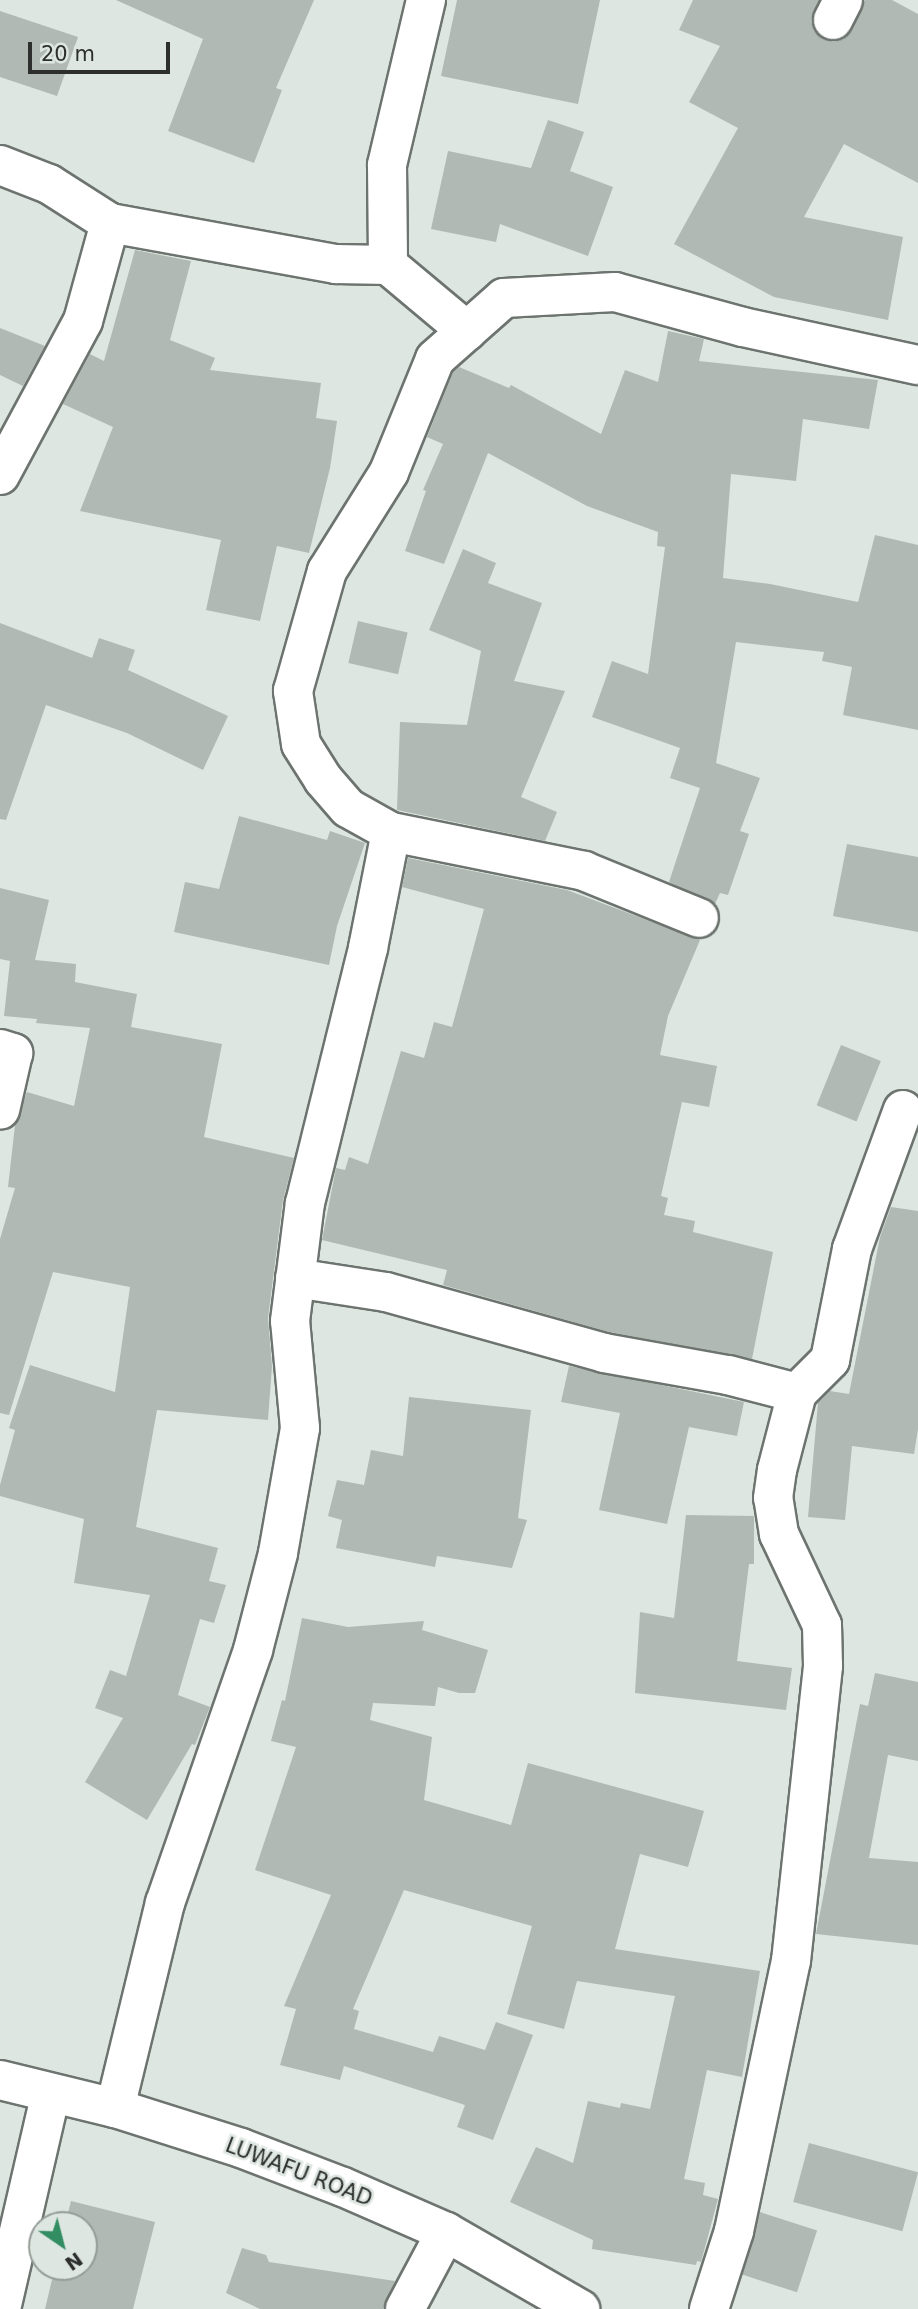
<!DOCTYPE html>
<html>
<head>
<meta charset="utf-8">
<style>
	body { margin:0 }
	#map { position:relative; width:918px; height:2309px; overflow:hidden; background:#dde6e1; font-family:"DejaVu Sans",sans-serif }
	div>[style] { position:absolute }
	.building>* { inset:0; background:#b1b9b4; transform-origin:0 0 }
	.roads { filter:drop-shadow(2px 0 #6d7470) drop-shadow(-2px 0 #6d7470) drop-shadow(0 2px #6d7470) drop-shadow(0 -2px #6d7470) }
	.street>* { height:38px; margin:-19px; padding:0 19px; transform-origin:19px; border-radius:19px; background:#fff }
	.secondary>* { height:38px; margin:-19px; padding:0 19px; transform-origin:19px; border-radius:19px; background:#fff }
	span { translate:-50% -50%; white-space:nowrap; text-align:center; line-height:1.15; -webkit-text-stroke:5px #dde6e1; paint-order:stroke }
	.street-label { font-size:21px; color:#2c2f2e }
	.north { position:absolute; left:28px; top:2211px; width:70px; height:70px; box-sizing:border-box; background:#dde6e1; border:2px solid #969d99; border-radius:50%; rotate:145deg; font-size:19px; font-weight:700; line-height:28px; text-align:center; color:#2c2f2e }
	.north::after { content:''; display:block; margin:auto; width:24px; height:32px; background:#328d63; clip-path:polygon(50% 0,100% 100%,50% 72%,0 100%) }
	.scale { position:absolute; left:28px; top:42px; width:142px; height:32px; box-sizing:border-box; border:4px solid #2c2f2e; border-top:0; padding-left:9px; font-size:21px; line-height:24px; white-space:nowrap; color:#2c2f2e; -webkit-text-stroke:5px #dde6e1; paint-order:stroke }
</style>
</head>
<body>
<div id="map">
	<div class="building">
		<i style="clip-path:polygon(116px 0,314px 0,276px 88px,282px 90px,254px 163px,168px 131px,203px 39px)"></i>
		<i style="clip-path:polygon(457px 0,600px 0,578px 104px,441px 76px)"></i>
		<i style="clip-path:polygon(693px 0,819px 0,811px 21px,814px 31px,823px 39px,834px 42px,844px 39px,852px 30px,865px 0,892px 0,918px 14px,918px 183px,844px 144px,804px 217px,903px 237px,888px 320px,774px 297px,674px 244px,738px 128px,689px 102px,720px 46px,679px 30px)"></i>
		<i style="clip-path:polygon(0 11px,78px 37px,57px 96px,0 77px)"></i>
		<i style="clip-path:polygon(548px 120px,584px 132px,570px 171px,613px 187px,588px 256px,500px 224px,496px 242px,431px 229px,448px 151px,531px 168px)"></i>
		<i style="clip-path:polygon(135px 250px,191px 261px,170px 340px,215px 358px,210px 370px,321px 383px,316px 418px,337px 421px,330px 468px,309px 553px,277px 546px,260px 621px,206px 610px,221px 540px,80px 511px,113px 427px,63px 404px,90px 354px,104px 361px)"></i>
		<i style="clip-path:polygon(0 328px,45px 346px,23px 386px,0 375px)"></i>
		<i style="clip-path:polygon(668px 331px,704px 339px,699px 361px,878px 380px,869px 429px,803px 419px,796px 481px,731px 474px,723px 578px,770px 584px,858px 602px,875px 535px,918px 545px,918px 730px,843px 715px,852px 667px,822px 661px,824px 652px,736px 642px,716px 763px,760px 778px,740px 831px,749px 834px,728px 895px,720px 893px,715px 904px,669px 882px,700px 788px,670px 778px,680px 748px,592px 717px,612px 661px,648px 674px,665px 547px,657px 546px,658px 532px,587px 506px,488px 453px,444px 564px,405px 551px,426px 491px,423px 490px,443px 444px,427px 437px,453px 372px,459px 367px,509px 388px,511px 385px,601px 434px,625px 370px,658px 382px)"></i>
		<i style="clip-path:polygon(463px 549px,496px 563px,488px 583px,542px 603px,514px 681px,565px 691px,521px 797px,557px 812px,545px 841px,397px 810px,400px 722px,467px 725px,481px 651px,429px 630px)"></i>
		<i style="left:358px;top:621px;width:51px;height:43px;rotate:13deg"></i>
		<i style="clip-path:polygon(0 623px,92px 658px,99px 638px,135px 650px,128px 670px,228px 716px,203px 770px,127px 733px,46px 705px,6px 820px,0 819px)"></i>
		<i style="clip-path:polygon(239px 816px,327px 840px,330px 831px,365px 843px,337px 926px,329px 965px,174px 932px,185px 882px,219px 889px)"></i>
		<i style="clip-path:polygon(847px 844px,918px 857px,918px 932px,833px 916px)"></i>
		<i style="clip-path:polygon(408px 858px,567px 890px,700px 940px,668px 1016px,660px 1055px,717px 1066px,709px 1107px,682px 1102px,661px 1196px,668px 1198px,664px 1215px,695px 1221px,693px 1232px,773px 1252px,752px 1359px,609px 1332px,443px 1285px,447px 1270px,322px 1240px,336px 1168px,345px 1170px,349px 1157px,368px 1164px,401px 1051px,424px 1058px,434px 1022px,452px 1027px,484px 909px,402px 887px)"></i>
		<i style="clip-path:polygon(0 888px,49px 900px,35px 960px,76px 964px,75px 982px,137px 994px,131px 1027px,222px 1044px,204px 1137px,294px 1158px,283px 1200px,268px 1318px,272px 1366px,268px 1420px,157px 1410px,136px 1527px,218px 1548px,209px 1581px,226px 1585px,214px 1623px,200px 1619px,178px 1695px,210px 1707px,195px 1745px,192px 1744px,147px 1820px,85px 1782px,123px 1718px,95px 1708px,110px 1670px,126px 1676px,150px 1595px,74px 1583px,84px 1519px,0 1496px,0 1485px,15px 1430px,9px 1428px,30px 1365px,115px 1392px,130px 1287px,53px 1272px,9px 1415px,0 1413px,0 1239px,15px 1188px,8px 1187px,15px 1125px,27px 1092px,74px 1106px,90px 1028px,36px 1023px,37px 1019px,4px 1016px,10px 961px,0 959px)"></i>
		<i style="left:841px;top:1045px;width:43px;height:65px;rotate:22deg"></i>
		<i style="clip-path:polygon(891px 1207px,918px 1211px,918px 1429px,914px 1454px,852px 1446px,845px 1520px,808px 1517px,818px 1403px,830px 1391px,849px 1394px,880px 1237px)"></i>
		<i style="clip-path:polygon(569px 1366px,744px 1402px,737px 1436px,689px 1427px,667px 1524px,599px 1510px,620px 1413px,561px 1402px)"></i>
		<i style="clip-path:polygon(409px 1397px,531px 1410px,518px 1518px,527px 1520px,512px 1568px,437px 1556px,435px 1567px,336px 1548px,342px 1520px,328px 1516px,337px 1480px,364px 1485px,371px 1450px,403px 1456px)"></i>
		<i style="clip-path:polygon(686px 1515px,754px 1516px,754px 1564px,749px 1564px,737px 1661px,792px 1668px,786px 1710px,635px 1693px,640px 1612px,674px 1618px)"></i>
		<i style="clip-path:polygon(302px 1618px,348px 1627px,424px 1621px,422px 1630px,488px 1650px,475px 1693px,459px 1693px,438px 1687px,435px 1706px,373px 1703px,370px 1720px,432px 1737px,424px 1800px,511px 1825px,528px 1763px,704px 1811px,688px 1867px,640px 1854px,615px 1949px,760px 1971px,742px 2077px,707px 2070px,684px 2179px,705px 2183px,703px 2195px,718px 2199px,701px 2262px,697px 2261px,696px 2265px,592px 2249px,593px 2240px,510px 2202px,536px 2147px,573px 2163px,588px 2101px,620px 2108px,621px 2103px,650px 2109px,675px 1996px,577px 1981px,564px 2029px,507px 2014px,532px 1926px,404px 1890px,353px 2009px,359px 2011px,354px 2029px,433px 2052px,439px 2036px,485px 2050px,496px 2022px,533px 2035px,493px 2140px,457px 2127px,465px 2105px,344px 2066px,340px 2080px,280px 2065px,296px 2009px,284px 2006px,331px 1895px,255px 1870px,296px 1747px,271px 1741px,282px 1700px,285px 1701px)"></i>
		<i style="clip-path:polygon(875px 1673px,918px 1682px,918px 1761px,888px 1755px,869px 1858px,918px 1862px,918px 1945px,816px 1934px,860px 1704px,868px 1706px)"></i>
		<i style="left:809px;top:2143px;width:113px;height:61px;rotate:15deg"></i>
		<i style="clip-path:polygon(71px 2201px,155px 2222px,133px 2309px,45px 2309px,55px 2267px,84px 2267px,84px 2225px,65px 2225px)"></i>
		<i style="left:760px;top:2212px;width:60px;height:65px;rotate:18deg"></i>
		<i style="clip-path:polygon(242px 2248px,266px 2255px,269px 2262px,395px 2281px,383px 2309px,260px 2309px,226px 2293px)"></i>
	</div>
	<div class="roads">
		<div class="street">
			<i style="left:426px;top:0;width:170px;rotate:103.3deg"></i>
			<i style="left:387px;top:165px;width:100px;rotate:89.4deg"></i>
			<i style="left:388px;top:265px;width:103px;rotate:39.9deg"></i>
			<i style="left:833px;top:20px;width:22px;rotate:-63deg"></i>
			<i style="left:0;top:165px;width:53px;rotate:21.2deg"></i>
			<i style="left:49px;top:184px;width:72px;rotate:32.6deg"></i>
			<i style="left:110px;top:223px;width:230px;rotate:10.3deg"></i>
			<i style="left:336px;top:264px;width:52px;rotate:1.1deg"></i>
			<i style="left:0;top:475px;width:175px;rotate:-61.7deg"></i>
			<i style="left:83px;top:321px;width:102px;rotate:-74.6deg"></i>
			<i style="left:391px;top:832px;width:197px;rotate:11.4deg"></i>
			<i style="left:584px;top:871px;width:124px;rotate:22.2deg"></i>
			<i style="left:0;top:1049px;width:14px;rotate:17deg"></i>
			<i style="left:13px;top:1053px;width:58px;rotate:102.8deg"></i>
			<i style="left:295px;top:1278px;width:92px;rotate:8.7deg"></i>
			<i style="left:386px;top:1292px;width:226px;rotate:15.6deg"></i>
			<i style="left:604px;top:1353px;width:126px;rotate:10.1deg"></i>
			<i style="left:728px;top:1375px;width:71px;rotate:14.6deg"></i>
			<i style="left:115px;top:2108px;width:211px;rotate:-76.3deg"></i>
			<i style="left:165px;top:1903px;width:268px;rotate:-70.8deg"></i>
			<i style="left:253px;top:1650px;width:100px;rotate:-75.5deg"></i>
			<i style="left:278px;top:1553px;width:127px;rotate:-80deg"></i>
			<i style="left:300px;top:1428px;width:107px;rotate:-95.3deg"></i>
			<i style="left:290px;top:1321px;width:119px;rotate:-82.8deg"></i>
			<i style="left:305px;top:1203px;width:263px;rotate:-76.1deg"></i>
			<i style="left:368px;top:948px;width:118px;rotate:-78.8deg"></i>
			<i style="left:391px;top:832px;width:49px;rotate:-150.8deg"></i>
			<i style="left:348px;top:808px;width:38px;rotate:-131deg"></i>
			<i style="left:323px;top:779px;width:41px;rotate:-122.2deg"></i>
			<i style="left:301px;top:744px;width:54px;rotate:-98.6deg"></i>
			<i style="left:293px;top:691px;width:125px;rotate:-74.2deg"></i>
			<i style="left:327px;top:571px;width:117px;rotate:-57.9deg"></i>
			<i style="left:389px;top:472px;width:122px;rotate:-67.8deg"></i>
			<i style="left:435px;top:359px;width:92px;rotate:-41.5deg"></i>
			<i style="left:504px;top:298px;width:111px;rotate:-3.1deg"></i>
			<i style="left:615px;top:292px;width:133px;rotate:15.3deg"></i>
			<i style="left:743px;top:327px;width:179px;rotate:12.3deg"></i>
			<i style="left:1px;top:2309px;width:222px;rotate:-77deg"></i>
			<i style="left:405px;top:2309px;width:87px;rotate:-62deg"></i>
			<i style="left:709px;top:2309px;width:82px;rotate:-72.2deg"></i>
			<i style="left:734px;top:2231px;width:276px;rotate:-78.1deg"></i>
			<i style="left:791px;top:1961px;width:297px;rotate:-83.8deg"></i>
			<i style="left:823px;top:1666px;width:41px;rotate:-91.4deg"></i>
			<i style="left:822px;top:1625px;width:101px;rotate:-115.3deg"></i>
			<i style="left:779px;top:1534px;width:36px;rotate:-99deg"></i>
			<i style="left:773px;top:1498px;width:28px;rotate:-82deg"></i>
			<i style="left:777px;top:1470px;width:80px;rotate:-75.4deg"></i>
			<i style="left:797px;top:1393px;width:47px;rotate:-45deg"></i>
			<i style="left:830px;top:1360px;width:113px;rotate:-78.8deg"></i>
			<i style="left:852px;top:1249px;width:148px;rotate:-69.9deg"></i>
		</div>
		<div class="secondary">
			<i style="left:0;top:2080px;width:118px;rotate:13.7deg"></i>
			<i style="left:115px;top:2108px;width:132px;rotate:17.6deg"></i>
			<i style="left:241px;top:2148px;width:109px;rotate:20.9deg"></i>
			<i style="left:343px;top:2187px;width:112px;rotate:23.6deg"></i>
			<i style="left:446px;top:2232px;width:155px;rotate:29.9deg"></i>
		</div>
	</div>
	<div class="street-label">
		<span style="left:299px;top:2172px;rotate:21deg">LUWAFU ROAD</span>
	</div>
	<div class="north">N</div>
	<div class="scale">20 m</div>
</div>
</body>
</html>
